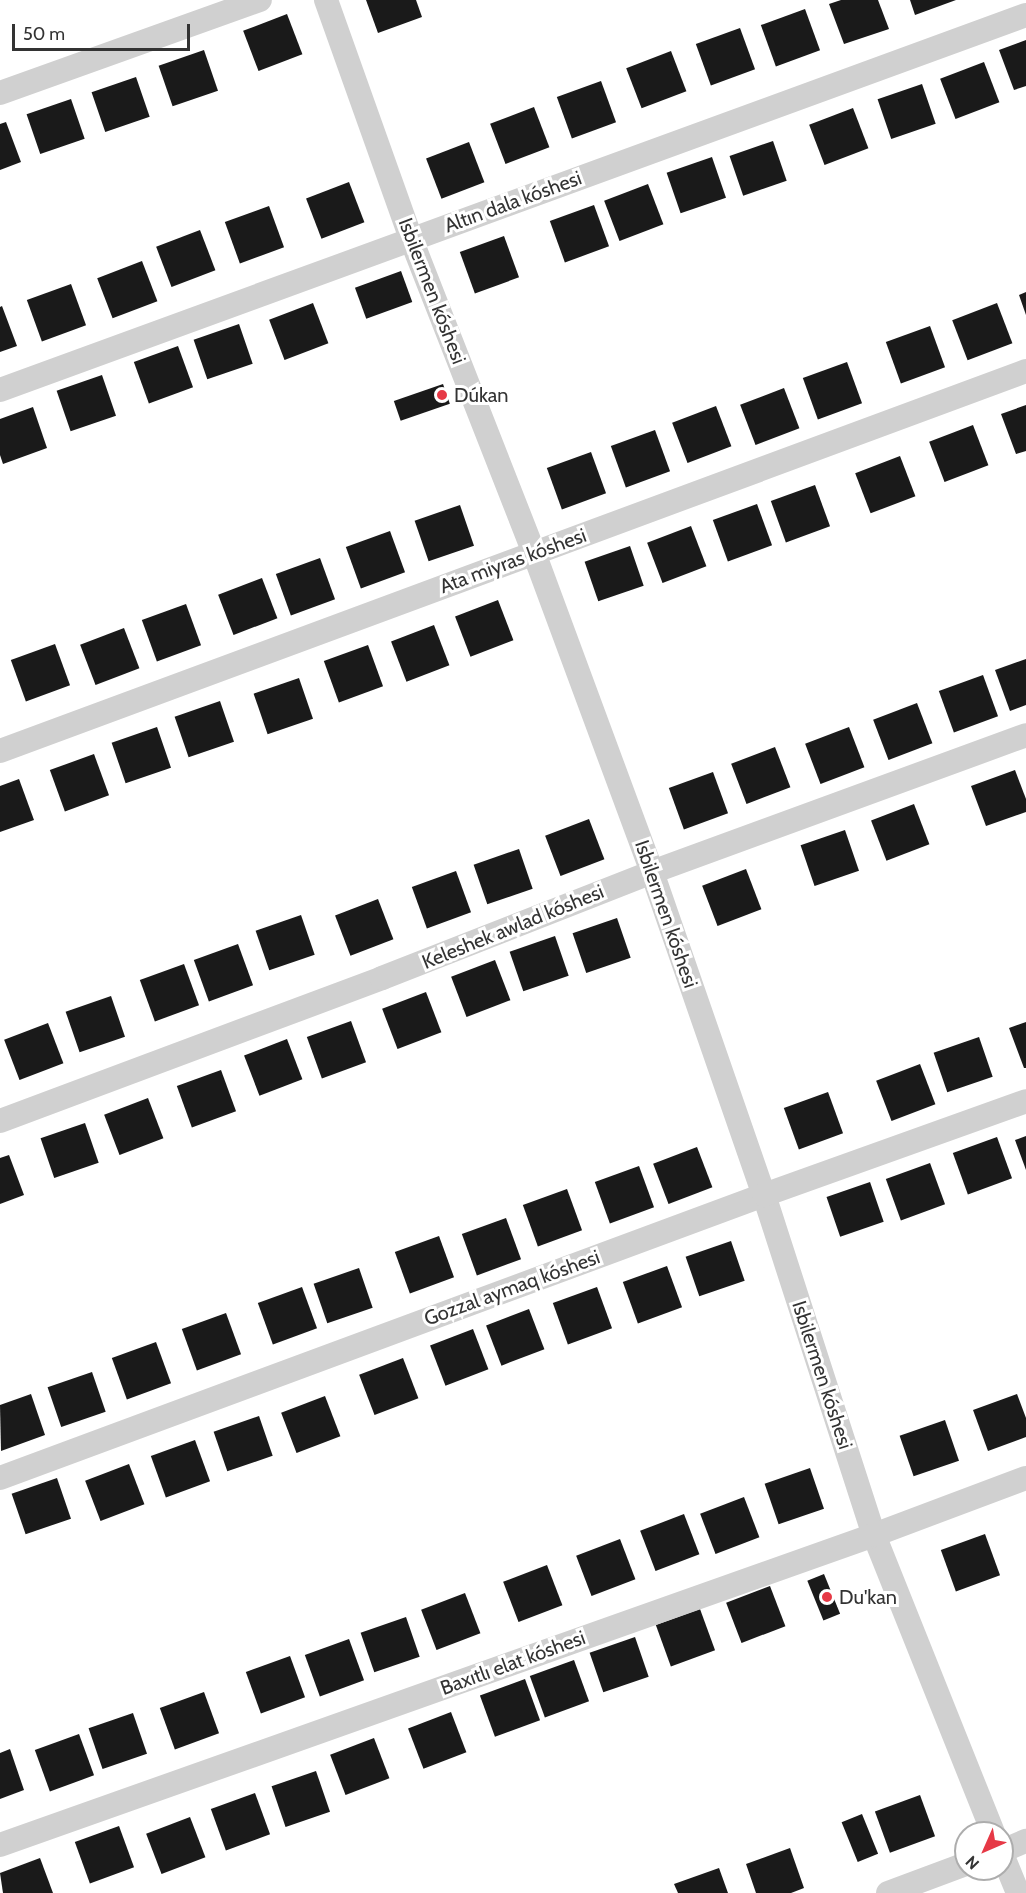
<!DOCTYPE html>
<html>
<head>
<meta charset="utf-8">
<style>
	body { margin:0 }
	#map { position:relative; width:1026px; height:1893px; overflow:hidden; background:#fff; font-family:Cabin,sans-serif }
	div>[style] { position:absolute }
	.building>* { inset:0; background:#1a1a1a; transform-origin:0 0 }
	.minor>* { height:24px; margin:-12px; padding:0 12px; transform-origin:12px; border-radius:12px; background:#d0d0d0 }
	.dots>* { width:16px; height:16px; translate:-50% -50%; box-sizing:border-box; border:3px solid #fff; border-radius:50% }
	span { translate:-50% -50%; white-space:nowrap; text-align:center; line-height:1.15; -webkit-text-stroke:6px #fff; paint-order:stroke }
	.street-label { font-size:20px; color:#333 }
	.poi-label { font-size:20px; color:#333 }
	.left { translate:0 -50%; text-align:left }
	.north { position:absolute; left:954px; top:1821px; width:60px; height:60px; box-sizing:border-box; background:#fff; border:2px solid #adadad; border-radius:50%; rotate:225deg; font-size:16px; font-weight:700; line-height:24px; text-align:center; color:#333 }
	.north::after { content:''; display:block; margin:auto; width:21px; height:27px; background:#e63946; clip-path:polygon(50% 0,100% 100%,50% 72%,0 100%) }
	.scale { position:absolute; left:12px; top:24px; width:178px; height:27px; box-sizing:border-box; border:3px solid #333; border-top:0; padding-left:8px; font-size:18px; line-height:21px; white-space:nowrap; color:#333; -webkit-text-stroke:4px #fff; paint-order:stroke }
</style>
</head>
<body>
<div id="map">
	<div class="building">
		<i style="clip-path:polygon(366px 0,416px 0,422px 17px,378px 33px)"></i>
		<i style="clip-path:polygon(841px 0,878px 0,889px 29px,844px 44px,829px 4px)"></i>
		<i style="clip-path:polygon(910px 0,956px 0,915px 15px)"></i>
		<i style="left:805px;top:9px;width:44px;height:47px;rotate:70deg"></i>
		<i style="left:287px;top:14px;width:43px;height:47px;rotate:69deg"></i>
		<i style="left:740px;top:28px;width:44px;height:47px;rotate:70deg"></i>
		<i style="clip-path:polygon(1026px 40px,1026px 86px,1014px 90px,999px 50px)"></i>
		<i style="left:204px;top:50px;width:43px;height:48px;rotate:71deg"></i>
		<i style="left:671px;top:51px;width:43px;height:48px;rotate:69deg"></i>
		<i style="left:984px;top:62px;width:43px;height:47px;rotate:69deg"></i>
		<i style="left:136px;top:77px;width:42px;height:47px;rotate:71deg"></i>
		<i style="left:601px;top:81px;width:44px;height:47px;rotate:70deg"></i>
		<i style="left:922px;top:84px;width:42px;height:47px;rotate:71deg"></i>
		<i style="left:71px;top:99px;width:42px;height:47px;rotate:71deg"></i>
		<i style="left:534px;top:107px;width:43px;height:47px;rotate:69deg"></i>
		<i style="left:853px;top:108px;width:43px;height:47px;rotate:69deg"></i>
		<i style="clip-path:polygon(6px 122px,21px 162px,0 170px,0 124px)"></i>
		<i style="left:773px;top:141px;width:42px;height:46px;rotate:71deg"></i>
		<i style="left:469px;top:142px;width:43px;height:46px;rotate:69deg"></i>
		<i style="left:712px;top:157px;width:43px;height:48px;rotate:71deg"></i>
		<i style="left:349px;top:182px;width:43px;height:46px;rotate:69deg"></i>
		<i style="left:648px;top:184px;width:43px;height:47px;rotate:69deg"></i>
		<i style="left:594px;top:205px;width:44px;height:47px;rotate:70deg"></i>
		<i style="left:269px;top:206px;width:44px;height:47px;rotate:70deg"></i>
		<i style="left:200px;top:230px;width:43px;height:47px;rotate:69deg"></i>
		<i style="left:504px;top:236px;width:44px;height:47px;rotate:70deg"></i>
		<i style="left:142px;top:261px;width:43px;height:48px;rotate:69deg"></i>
		<i style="left:401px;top:271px;width:33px;height:49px;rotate:70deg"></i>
		<i style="left:71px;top:284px;width:44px;height:47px;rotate:70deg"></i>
		<i style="clip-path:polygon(1026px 292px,1026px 315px,1019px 295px)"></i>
		<i style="left:313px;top:303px;width:43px;height:47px;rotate:69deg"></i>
		<i style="left:997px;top:303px;width:43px;height:48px;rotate:69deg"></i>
		<i style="clip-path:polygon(2px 306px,17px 346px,0 352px,0 307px)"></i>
		<i style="left:239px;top:324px;width:42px;height:48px;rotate:71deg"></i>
		<i style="left:930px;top:326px;width:44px;height:47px;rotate:70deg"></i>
		<i style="left:178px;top:346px;width:44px;height:47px;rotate:70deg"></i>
		<i style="left:847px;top:362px;width:44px;height:47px;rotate:70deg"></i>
		<i style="left:102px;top:375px;width:43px;height:48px;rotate:71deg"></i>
		<i style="left:443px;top:384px;width:21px;height:52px;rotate:71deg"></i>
		<i style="left:784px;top:388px;width:43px;height:47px;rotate:69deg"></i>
		<i style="clip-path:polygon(1026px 405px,1026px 451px,1016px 454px,1001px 414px)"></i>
		<i style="left:716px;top:406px;width:43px;height:47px;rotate:69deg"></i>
		<i style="clip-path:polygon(33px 407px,47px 448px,3px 464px,0 455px,0 419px)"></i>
		<i style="left:973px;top:425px;width:43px;height:47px;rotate:69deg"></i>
		<i style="left:655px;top:430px;width:44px;height:47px;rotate:70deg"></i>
		<i style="left:591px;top:452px;width:44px;height:47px;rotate:70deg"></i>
		<i style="left:900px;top:456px;width:43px;height:48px;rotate:69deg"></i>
		<i style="left:815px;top:485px;width:44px;height:47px;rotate:70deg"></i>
		<i style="left:757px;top:504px;width:44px;height:47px;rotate:70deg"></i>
		<i style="left:460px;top:505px;width:43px;height:48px;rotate:71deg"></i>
		<i style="left:691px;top:526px;width:43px;height:47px;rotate:69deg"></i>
		<i style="left:390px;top:531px;width:44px;height:47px;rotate:70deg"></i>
		<i style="left:630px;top:546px;width:42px;height:48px;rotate:71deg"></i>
		<i style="left:320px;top:558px;width:44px;height:47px;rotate:70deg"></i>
		<i style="left:262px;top:578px;width:43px;height:47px;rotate:69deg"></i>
		<i style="left:498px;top:600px;width:43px;height:46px;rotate:69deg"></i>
		<i style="left:186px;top:604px;width:44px;height:47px;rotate:70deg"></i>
		<i style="left:434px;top:625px;width:43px;height:46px;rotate:69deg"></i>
		<i style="left:124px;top:628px;width:43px;height:47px;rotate:69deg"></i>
		<i style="left:55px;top:644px;width:44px;height:47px;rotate:70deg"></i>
		<i style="left:368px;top:645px;width:44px;height:47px;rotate:70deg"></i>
		<i style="clip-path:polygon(1026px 659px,1026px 705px,1010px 711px,995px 670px)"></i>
		<i style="left:983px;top:675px;width:44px;height:47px;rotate:70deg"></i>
		<i style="left:299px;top:678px;width:43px;height:48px;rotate:71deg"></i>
		<i style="left:220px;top:701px;width:43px;height:48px;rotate:71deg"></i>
		<i style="left:917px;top:703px;width:43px;height:47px;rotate:69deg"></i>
		<i style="left:157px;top:727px;width:43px;height:48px;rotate:71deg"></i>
		<i style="left:849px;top:727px;width:43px;height:47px;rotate:69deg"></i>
		<i style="left:775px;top:747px;width:43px;height:47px;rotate:69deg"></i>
		<i style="left:94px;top:754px;width:44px;height:47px;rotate:70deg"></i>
		<i style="clip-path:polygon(1015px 770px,1026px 799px,1026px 812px,986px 826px,971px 786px)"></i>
		<i style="left:713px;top:772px;width:44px;height:47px;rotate:70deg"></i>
		<i style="clip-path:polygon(19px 779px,34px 820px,0 832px,0 786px)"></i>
		<i style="left:914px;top:804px;width:43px;height:46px;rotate:69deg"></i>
		<i style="left:589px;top:819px;width:43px;height:47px;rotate:69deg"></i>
		<i style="left:845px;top:830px;width:43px;height:47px;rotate:71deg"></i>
		<i style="left:519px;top:849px;width:42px;height:48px;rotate:71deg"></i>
		<i style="left:746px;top:869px;width:43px;height:47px;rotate:69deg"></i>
		<i style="left:456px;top:871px;width:44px;height:47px;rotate:70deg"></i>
		<i style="left:378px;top:899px;width:43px;height:46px;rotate:69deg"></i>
		<i style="left:301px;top:915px;width:42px;height:48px;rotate:71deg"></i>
		<i style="left:617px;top:918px;width:42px;height:47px;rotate:71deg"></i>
		<i style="left:555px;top:936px;width:42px;height:48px;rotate:71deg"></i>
		<i style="left:238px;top:944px;width:44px;height:47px;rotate:70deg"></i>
		<i style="left:495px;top:960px;width:43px;height:47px;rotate:69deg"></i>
		<i style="left:184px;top:964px;width:44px;height:47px;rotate:70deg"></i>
		<i style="left:426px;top:992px;width:43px;height:47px;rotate:69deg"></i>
		<i style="left:111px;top:996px;width:43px;height:48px;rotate:71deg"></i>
		<i style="left:351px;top:1021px;width:44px;height:47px;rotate:70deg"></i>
		<i style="clip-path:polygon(1026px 1022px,1026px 1068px,1024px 1068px,1009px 1028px)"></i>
		<i style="left:48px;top:1023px;width:43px;height:47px;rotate:69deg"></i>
		<i style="left:979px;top:1037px;width:42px;height:48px;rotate:71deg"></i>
		<i style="left:287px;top:1039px;width:43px;height:46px;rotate:69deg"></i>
		<i style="left:920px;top:1064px;width:43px;height:47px;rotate:69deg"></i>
		<i style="left:221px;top:1070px;width:44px;height:47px;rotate:70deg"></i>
		<i style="left:828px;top:1092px;width:44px;height:47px;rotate:70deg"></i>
		<i style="left:148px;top:1098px;width:43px;height:47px;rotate:69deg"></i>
		<i style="left:85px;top:1123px;width:42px;height:47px;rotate:71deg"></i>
		<i style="clip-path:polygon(1026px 1136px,1026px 1170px,1015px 1140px)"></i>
		<i style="left:997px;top:1137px;width:44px;height:47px;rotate:70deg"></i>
		<i style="left:697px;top:1147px;width:43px;height:47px;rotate:69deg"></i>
		<i style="clip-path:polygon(9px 1155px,24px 1195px,0 1204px,0 1158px)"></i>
		<i style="left:930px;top:1163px;width:44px;height:47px;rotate:70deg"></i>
		<i style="left:639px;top:1166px;width:44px;height:47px;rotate:70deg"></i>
		<i style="left:870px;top:1182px;width:42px;height:46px;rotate:71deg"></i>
		<i style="left:567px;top:1189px;width:44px;height:47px;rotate:70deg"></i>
		<i style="left:506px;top:1218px;width:44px;height:47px;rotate:70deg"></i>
		<i style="left:439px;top:1236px;width:44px;height:47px;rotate:70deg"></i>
		<i style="left:731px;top:1241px;width:42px;height:48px;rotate:71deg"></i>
		<i style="left:667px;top:1266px;width:44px;height:47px;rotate:70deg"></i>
		<i style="left:359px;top:1268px;width:42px;height:48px;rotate:71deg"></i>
		<i style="left:302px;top:1287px;width:44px;height:47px;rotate:70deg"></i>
		<i style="left:597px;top:1287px;width:44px;height:47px;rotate:70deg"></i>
		<i style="left:529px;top:1309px;width:43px;height:46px;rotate:69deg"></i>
		<i style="left:226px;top:1313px;width:44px;height:47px;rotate:70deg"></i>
		<i style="left:473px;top:1329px;width:43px;height:46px;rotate:69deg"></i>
		<i style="left:156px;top:1342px;width:44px;height:47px;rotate:70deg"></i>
		<i style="left:403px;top:1358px;width:43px;height:47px;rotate:69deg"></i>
		<i style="left:92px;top:1372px;width:42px;height:47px;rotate:71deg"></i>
		<i style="clip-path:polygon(31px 1394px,45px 1435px,1px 1451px,0 1405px)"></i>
		<i style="clip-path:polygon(1017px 1394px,1026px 1418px,1026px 1437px,988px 1451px,973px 1410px)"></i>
		<i style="left:325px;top:1396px;width:43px;height:47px;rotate:69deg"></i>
		<i style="left:259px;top:1416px;width:42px;height:48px;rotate:71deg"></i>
		<i style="left:945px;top:1420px;width:43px;height:48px;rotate:71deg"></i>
		<i style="left:195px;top:1440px;width:44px;height:47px;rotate:70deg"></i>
		<i style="left:129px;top:1464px;width:43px;height:47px;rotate:69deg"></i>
		<i style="left:810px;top:1468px;width:43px;height:48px;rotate:71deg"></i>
		<i style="left:57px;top:1478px;width:43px;height:48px;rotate:71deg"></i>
		<i style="left:744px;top:1497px;width:43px;height:47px;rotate:69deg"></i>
		<i style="left:684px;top:1514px;width:43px;height:47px;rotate:69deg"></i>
		<i style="left:985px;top:1534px;width:44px;height:47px;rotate:70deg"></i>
		<i style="left:620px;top:1539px;width:43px;height:47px;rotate:69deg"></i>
		<i style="left:547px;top:1565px;width:43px;height:47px;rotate:69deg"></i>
		<i style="left:824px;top:1574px;width:43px;height:18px;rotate:68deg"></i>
		<i style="left:770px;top:1586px;width:43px;height:47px;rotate:69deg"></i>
		<i style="left:465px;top:1593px;width:43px;height:47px;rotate:69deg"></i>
		<i style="left:700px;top:1609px;width:44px;height:47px;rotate:70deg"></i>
		<i style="left:406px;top:1617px;width:42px;height:48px;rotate:71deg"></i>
		<i style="left:635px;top:1637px;width:42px;height:48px;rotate:71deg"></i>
		<i style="left:349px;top:1639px;width:44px;height:47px;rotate:70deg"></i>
		<i style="left:290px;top:1656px;width:44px;height:47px;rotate:70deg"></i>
		<i style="left:574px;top:1660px;width:44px;height:47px;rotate:70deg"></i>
		<i style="left:525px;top:1679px;width:44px;height:48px;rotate:70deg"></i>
		<i style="left:204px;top:1692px;width:44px;height:47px;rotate:70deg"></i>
		<i style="left:451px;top:1712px;width:43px;height:46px;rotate:69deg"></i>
		<i style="left:133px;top:1713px;width:43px;height:47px;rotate:71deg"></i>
		<i style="left:79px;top:1734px;width:44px;height:47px;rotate:70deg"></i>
		<i style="left:374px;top:1738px;width:43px;height:47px;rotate:69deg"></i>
		<i style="clip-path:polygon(10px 1749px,24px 1790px,0 1799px,0 1753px)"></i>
		<i style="left:316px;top:1771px;width:43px;height:47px;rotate:71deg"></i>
		<i style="left:255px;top:1793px;width:44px;height:47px;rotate:70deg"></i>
		<i style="left:920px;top:1795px;width:44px;height:48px;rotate:70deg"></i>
		<i style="left:862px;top:1814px;width:43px;height:22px;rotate:68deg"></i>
		<i style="left:190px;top:1817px;width:43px;height:47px;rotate:69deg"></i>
		<i style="left:119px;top:1826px;width:44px;height:47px;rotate:70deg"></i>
		<i style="clip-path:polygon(790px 1848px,804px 1888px,791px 1893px,756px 1893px,746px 1864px)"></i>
		<i style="clip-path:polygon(40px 1858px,53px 1893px,3px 1893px,0 1873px)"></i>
		<i style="clip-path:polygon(719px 1868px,728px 1893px,678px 1893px,674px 1884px)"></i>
	</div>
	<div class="minor">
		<i style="left:326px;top:0;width:254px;rotate:70.4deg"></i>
		<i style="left:411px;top:239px;width:337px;rotate:68.6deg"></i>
		<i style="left:534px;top:553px;width:340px;rotate:69.7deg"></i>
		<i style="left:652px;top:872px;width:342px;rotate:70.9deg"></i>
		<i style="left:764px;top:1195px;width:357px;rotate:72.1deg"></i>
		<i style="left:874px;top:1535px;width:321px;rotate:68.2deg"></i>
		<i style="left:0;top:93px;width:276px;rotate:-19.7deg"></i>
		<i style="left:0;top:390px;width:1092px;rotate:-20.08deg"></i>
		<i style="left:0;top:751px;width:1094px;rotate:-20.32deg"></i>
		<i style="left:0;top:1121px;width:408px;rotate:-20.5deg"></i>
		<i style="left:382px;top:978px;width:290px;rotate:-21.4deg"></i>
		<i style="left:652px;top:872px;width:398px;rotate:-20.1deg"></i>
		<i style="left:0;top:1478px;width:815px;rotate:-20.33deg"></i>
		<i style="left:764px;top:1195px;width:278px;rotate:-19.7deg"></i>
		<i style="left:0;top:1845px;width:927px;rotate:-19.53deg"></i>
		<i style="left:874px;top:1535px;width:162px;rotate:-20.6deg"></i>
		<i style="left:1002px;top:1851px;width:26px;rotate:-23deg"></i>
		<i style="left:1002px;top:1854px;width:42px;rotate:67.7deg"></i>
		<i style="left:888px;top:1893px;width:83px;rotate:-20.4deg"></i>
	</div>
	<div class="dots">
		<i style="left:442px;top:395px;background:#e63946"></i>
		<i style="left:827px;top:1597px;background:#e63946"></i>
	</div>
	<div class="street-label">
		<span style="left:513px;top:202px;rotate:-20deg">Altın dala kóshesi</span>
		<span style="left:432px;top:291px;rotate:69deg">Isbilermen kóshesi</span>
		<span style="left:513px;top:561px;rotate:-20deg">Ata miyras kóshesi</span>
		<span style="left:666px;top:914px;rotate:71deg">Isbilermen kóshesi</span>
		<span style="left:513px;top:927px;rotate:-22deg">Keleshek awlad kóshesi</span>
		<span style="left:512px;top:1288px;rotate:-20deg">Gozzal aymaq kóshesi</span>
		<span style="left:822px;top:1375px;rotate:72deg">Isbilermen kóshesi</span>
		<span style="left:513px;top:1663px;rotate:-20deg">Baxıtlı elat kóshesi</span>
	</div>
	<div class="poi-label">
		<span class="left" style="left:454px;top:395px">Dúkan</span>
		<span class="left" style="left:839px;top:1597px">Du'kan</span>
	</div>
	<div class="north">N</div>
	<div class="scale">50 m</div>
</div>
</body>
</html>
